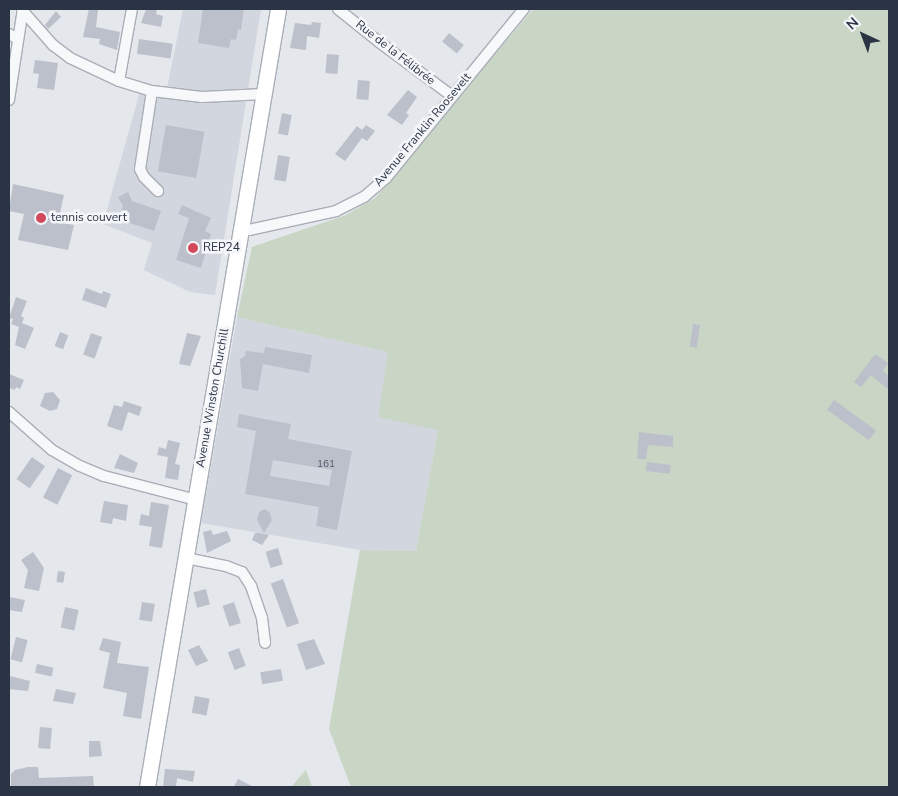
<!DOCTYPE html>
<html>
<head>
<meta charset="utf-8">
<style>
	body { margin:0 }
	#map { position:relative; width:898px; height:796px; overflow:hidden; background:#e4e7ec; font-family:"Nunito Sans",sans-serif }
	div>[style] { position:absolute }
	.built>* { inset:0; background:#d2d6de }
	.green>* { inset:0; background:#c9d6c5 }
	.building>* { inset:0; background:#bbc0ca; transform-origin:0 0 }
	.roads { filter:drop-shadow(1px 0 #a9aeb7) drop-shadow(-1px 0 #a9aeb7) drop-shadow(0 1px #a9aeb7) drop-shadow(0 -1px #a9aeb7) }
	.street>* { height:10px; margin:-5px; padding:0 5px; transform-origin:5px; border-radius:5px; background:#f7f8fa }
	.secondary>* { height:15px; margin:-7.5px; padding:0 7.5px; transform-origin:7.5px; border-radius:7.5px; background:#fff }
	.dots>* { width:14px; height:14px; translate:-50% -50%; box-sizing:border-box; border:2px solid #f4f6f9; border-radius:50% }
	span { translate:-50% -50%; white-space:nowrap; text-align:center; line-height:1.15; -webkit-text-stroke:5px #f4f6f9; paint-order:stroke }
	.number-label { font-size:10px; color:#4f5766 }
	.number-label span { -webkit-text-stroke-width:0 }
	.street-label { font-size:12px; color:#2b3445 }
	.poi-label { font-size:12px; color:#2b3445 }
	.left { translate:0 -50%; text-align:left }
	.frame { position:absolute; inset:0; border:10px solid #2b3445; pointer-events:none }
	.north { position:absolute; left:838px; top:10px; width:50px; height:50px; -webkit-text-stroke:4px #f4f6f9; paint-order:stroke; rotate:317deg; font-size:14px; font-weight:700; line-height:20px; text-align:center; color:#2b3445 }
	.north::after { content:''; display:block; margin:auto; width:18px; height:22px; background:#2b3445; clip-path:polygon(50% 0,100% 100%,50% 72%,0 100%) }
</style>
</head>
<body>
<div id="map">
	<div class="built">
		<i style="clip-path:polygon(183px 9px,261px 9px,215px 295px,190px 292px,144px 270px,152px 243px,103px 224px,142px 84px,167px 88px)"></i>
		<i style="clip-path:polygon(237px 317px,389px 352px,438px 430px,416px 551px,360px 550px,201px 523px)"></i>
	</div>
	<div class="green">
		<i style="clip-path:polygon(533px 9px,889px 9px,889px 787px,351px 787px,329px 729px,360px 550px,416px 551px,438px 430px,378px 417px,388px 352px,237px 317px,252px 247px,346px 215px,375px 198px)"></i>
		<i style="clip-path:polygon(306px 770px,312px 787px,291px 787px)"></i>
	</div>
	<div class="building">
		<i style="clip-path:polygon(89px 9px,98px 9px,96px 27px,120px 32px,117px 50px,99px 44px,100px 39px,83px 37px)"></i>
		<i style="clip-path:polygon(146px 9px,157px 9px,156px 14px,163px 16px,161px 27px,141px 23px)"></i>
		<i style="clip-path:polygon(203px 9px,244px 9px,241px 30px,238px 29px,236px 40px,231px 39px,229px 48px,198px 43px)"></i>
		<i style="clip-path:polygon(56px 11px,61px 17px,48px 29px,45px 25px)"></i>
		<i style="clip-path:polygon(312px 22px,321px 23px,319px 38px,307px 36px,306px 50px,290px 48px,295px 23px,311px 25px)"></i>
		<i style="left:449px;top:33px;width:19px;height:11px;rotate:39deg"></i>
		<i style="left:139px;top:39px;width:34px;height:15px;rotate:8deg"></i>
		<i style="left:327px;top:54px;width:12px;height:19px;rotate:5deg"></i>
		<i style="clip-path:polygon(35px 60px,58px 63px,54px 90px,37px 88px,39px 74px,33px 73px)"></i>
		<i style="left:358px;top:80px;width:12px;height:19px;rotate:5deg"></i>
		<i style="clip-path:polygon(408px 90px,417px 97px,406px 113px,409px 115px,402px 125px,387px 115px)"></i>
		<i style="left:282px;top:113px;width:10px;height:21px;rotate:11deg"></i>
		<i style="left:166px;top:125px;width:39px;height:47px;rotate:10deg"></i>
		<i style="clip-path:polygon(366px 125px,375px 131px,367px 141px,362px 138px,345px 161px,335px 154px,357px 126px,362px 130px)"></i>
		<i style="left:278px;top:155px;width:12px;height:25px;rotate:9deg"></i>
		<i style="clip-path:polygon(13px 184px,64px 195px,58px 222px,74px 225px,68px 250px,18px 240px,24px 214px,9px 211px)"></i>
		<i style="clip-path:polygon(128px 192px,132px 201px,161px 211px,154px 231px,118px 219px,123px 206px,118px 197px)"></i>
		<i style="clip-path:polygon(182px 205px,211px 218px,205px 231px,211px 234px,201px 268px,176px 260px,189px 218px,178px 214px)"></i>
		<i style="clip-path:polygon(86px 288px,102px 294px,103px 291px,111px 294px,106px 308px,82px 300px)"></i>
		<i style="clip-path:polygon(16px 297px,27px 301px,21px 316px,24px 318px,22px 323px,34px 328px,25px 349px,15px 345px,19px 327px,11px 324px,13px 319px,9px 318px)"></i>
		<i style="left:693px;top:324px;width:7px;height:23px;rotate:8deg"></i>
		<i style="left:60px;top:332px;width:9px;height:15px;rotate:21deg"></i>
		<i style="left:91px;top:333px;width:12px;height:23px;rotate:20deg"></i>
		<i style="clip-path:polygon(187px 333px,201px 336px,190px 366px,179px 364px)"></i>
		<i style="clip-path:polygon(265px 347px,312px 355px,309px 373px,263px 364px,258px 391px,242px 388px,240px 359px,245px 356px,246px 351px,264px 353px)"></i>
		<i style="clip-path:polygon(875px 354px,888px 363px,883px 371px,889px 376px,889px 390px,871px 375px,861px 387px,854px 382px)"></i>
		<i style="clip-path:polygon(9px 374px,24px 380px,20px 389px,16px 387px,15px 390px,9px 388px)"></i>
		<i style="clip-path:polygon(53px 392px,60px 400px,57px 409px,50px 411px,40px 406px,45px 393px)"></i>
		<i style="left:834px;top:400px;width:52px;height:12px;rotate:36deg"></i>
		<i style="clip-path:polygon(124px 401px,142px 407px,139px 416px,128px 412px,122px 431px,107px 426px,114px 405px,122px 407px)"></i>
		<i style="clip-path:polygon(evenodd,239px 414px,291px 424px,288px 439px,352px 451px,337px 530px,316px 526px,319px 507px,245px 494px,256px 431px,237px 427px,239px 414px,273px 460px,332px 470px,329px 486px,270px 476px,273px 460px)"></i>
		<i style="clip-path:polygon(639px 432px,673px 436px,673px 447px,648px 445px,646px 459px,637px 459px)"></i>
		<i style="clip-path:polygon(168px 440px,180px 443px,175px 464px,180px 465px,178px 480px,165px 478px,168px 457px,157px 455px,159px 447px,166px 449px)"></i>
		<i style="clip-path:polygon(120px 454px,138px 463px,134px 473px,114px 468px)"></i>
		<i style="left:32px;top:457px;width:16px;height:27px;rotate:35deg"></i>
		<i style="left:647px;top:462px;width:24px;height:9px;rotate:7deg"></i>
		<i style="left:58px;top:468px;width:16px;height:33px;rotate:27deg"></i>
		<i style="clip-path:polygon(104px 501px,128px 505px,126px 521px,113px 518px,112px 524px,100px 522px)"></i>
		<i style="clip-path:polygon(151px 502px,169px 505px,162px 548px,149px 546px,152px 527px,139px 525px,141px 514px,149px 516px)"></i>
		<i style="clip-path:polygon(265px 509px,270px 513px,272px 520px,264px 533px,257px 520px,259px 512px)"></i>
		<i style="clip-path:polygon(211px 530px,213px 535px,227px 531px,231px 541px,207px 553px,203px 532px)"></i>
		<i style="clip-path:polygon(255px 533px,259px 533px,269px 535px,262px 545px,252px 540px)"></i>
		<i style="left:278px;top:548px;width:17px;height:13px;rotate:73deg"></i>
		<i style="clip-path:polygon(33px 552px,44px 568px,39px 591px,24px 588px,28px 570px,21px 560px)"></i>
		<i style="left:58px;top:571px;width:7px;height:11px;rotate:8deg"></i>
		<i style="left:283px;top:579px;width:47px;height:13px;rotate:70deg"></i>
		<i style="left:206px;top:589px;width:16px;height:13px;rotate:76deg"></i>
		<i style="clip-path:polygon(9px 597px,25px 600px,22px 612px,9px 610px)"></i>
		<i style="left:142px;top:602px;width:13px;height:18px;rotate:9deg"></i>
		<i style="left:234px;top:602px;width:22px;height:12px;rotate:72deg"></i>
		<i style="left:65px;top:607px;width:14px;height:21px;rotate:12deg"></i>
		<i style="left:16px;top:637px;width:12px;height:23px;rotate:14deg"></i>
		<i style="clip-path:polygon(103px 638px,121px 642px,117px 663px,149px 667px,141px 719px,123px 716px,127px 693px,103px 688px,110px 653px,99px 650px)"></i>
		<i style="clip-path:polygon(314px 639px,325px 664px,306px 670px,297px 644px)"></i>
		<i style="clip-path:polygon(199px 645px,208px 661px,196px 666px,188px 650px)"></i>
		<i style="left:239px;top:648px;width:19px;height:12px;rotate:69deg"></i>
		<i style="left:37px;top:664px;width:17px;height:9px;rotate:13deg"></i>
		<i style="left:281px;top:669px;width:12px;height:21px;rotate:81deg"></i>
		<i style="clip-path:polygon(10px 676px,30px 681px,28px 691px,9px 689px)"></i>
		<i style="clip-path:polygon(56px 689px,76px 693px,73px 704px,53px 701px)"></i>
		<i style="left:195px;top:696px;width:15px;height:17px;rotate:11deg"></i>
		<i style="left:40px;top:727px;width:12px;height:21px;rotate:5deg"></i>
		<i style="clip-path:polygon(89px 741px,100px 741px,102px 756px,89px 757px)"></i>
		<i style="clip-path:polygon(28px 767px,38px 767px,39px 778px,93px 776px,94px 787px,11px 787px,11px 774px,15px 770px)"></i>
		<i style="clip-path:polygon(165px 769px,195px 771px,193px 782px,177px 778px,176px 787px,163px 787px)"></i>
		<i style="clip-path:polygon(238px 779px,254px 787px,234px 787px)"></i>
	</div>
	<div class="roads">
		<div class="street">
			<i style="left:338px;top:9px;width:53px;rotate:38.8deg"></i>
			<i style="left:379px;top:42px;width:91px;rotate:36.5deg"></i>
			<i style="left:22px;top:10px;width:47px;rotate:48.5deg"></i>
			<i style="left:53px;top:45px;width:21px;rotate:37deg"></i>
			<i style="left:70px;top:58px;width:54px;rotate:25.1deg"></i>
			<i style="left:119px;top:81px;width:34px;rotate:17deg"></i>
			<i style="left:152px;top:91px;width:50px;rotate:6.8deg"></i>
			<i style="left:202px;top:97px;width:62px;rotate:-2.8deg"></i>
			<i style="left:9px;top:34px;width:10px;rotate:29deg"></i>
			<i style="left:119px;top:81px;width:73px;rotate:-79.8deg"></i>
			<i style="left:152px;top:91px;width:79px;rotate:98.7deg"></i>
			<i style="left:140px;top:169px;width:9px;rotate:63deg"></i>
			<i style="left:144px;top:177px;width:20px;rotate:45deg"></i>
			<i style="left:9px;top:100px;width:92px;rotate:-81.3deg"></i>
			<i style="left:241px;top:229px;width:8px;rotate:7deg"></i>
			<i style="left:249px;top:230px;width:89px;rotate:-12.3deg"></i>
			<i style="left:336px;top:211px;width:31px;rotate:-27deg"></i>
			<i style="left:364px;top:197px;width:29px;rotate:-41deg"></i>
			<i style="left:386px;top:178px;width:218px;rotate:-50.8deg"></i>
			<i style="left:9px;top:412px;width:57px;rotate:41.5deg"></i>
			<i style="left:52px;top:450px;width:32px;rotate:30deg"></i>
			<i style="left:80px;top:466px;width:26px;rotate:23deg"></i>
			<i style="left:104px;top:476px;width:95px;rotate:14.6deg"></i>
			<i style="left:186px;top:558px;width:41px;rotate:11.3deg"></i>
			<i style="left:226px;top:566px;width:17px;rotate:21deg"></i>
			<i style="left:242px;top:572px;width:17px;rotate:57deg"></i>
			<i style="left:251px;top:586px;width:34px;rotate:71deg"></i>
			<i style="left:262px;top:618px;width:25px;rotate:83deg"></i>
		</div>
		<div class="secondary">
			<i style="left:147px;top:787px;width:789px;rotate:-80.44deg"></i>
		</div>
	</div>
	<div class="dots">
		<i style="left:41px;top:218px;background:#d1495b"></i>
		<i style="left:193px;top:248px;background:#d1495b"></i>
	</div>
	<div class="number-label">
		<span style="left:326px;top:465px">161</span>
	</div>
	<div class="street-label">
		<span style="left:395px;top:53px;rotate:38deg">Rue de la Félibrée</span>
		<span style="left:423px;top:130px;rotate:-50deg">Avenue Franklin Roosevelt</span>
		<span style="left:213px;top:398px;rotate:-80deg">Avenue Winston Churchill</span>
	</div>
	<div class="poi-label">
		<span class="left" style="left:51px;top:218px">tennis couvert</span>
		<span class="left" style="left:203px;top:248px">REP24</span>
	</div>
	<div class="frame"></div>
	<div class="north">N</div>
</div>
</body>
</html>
